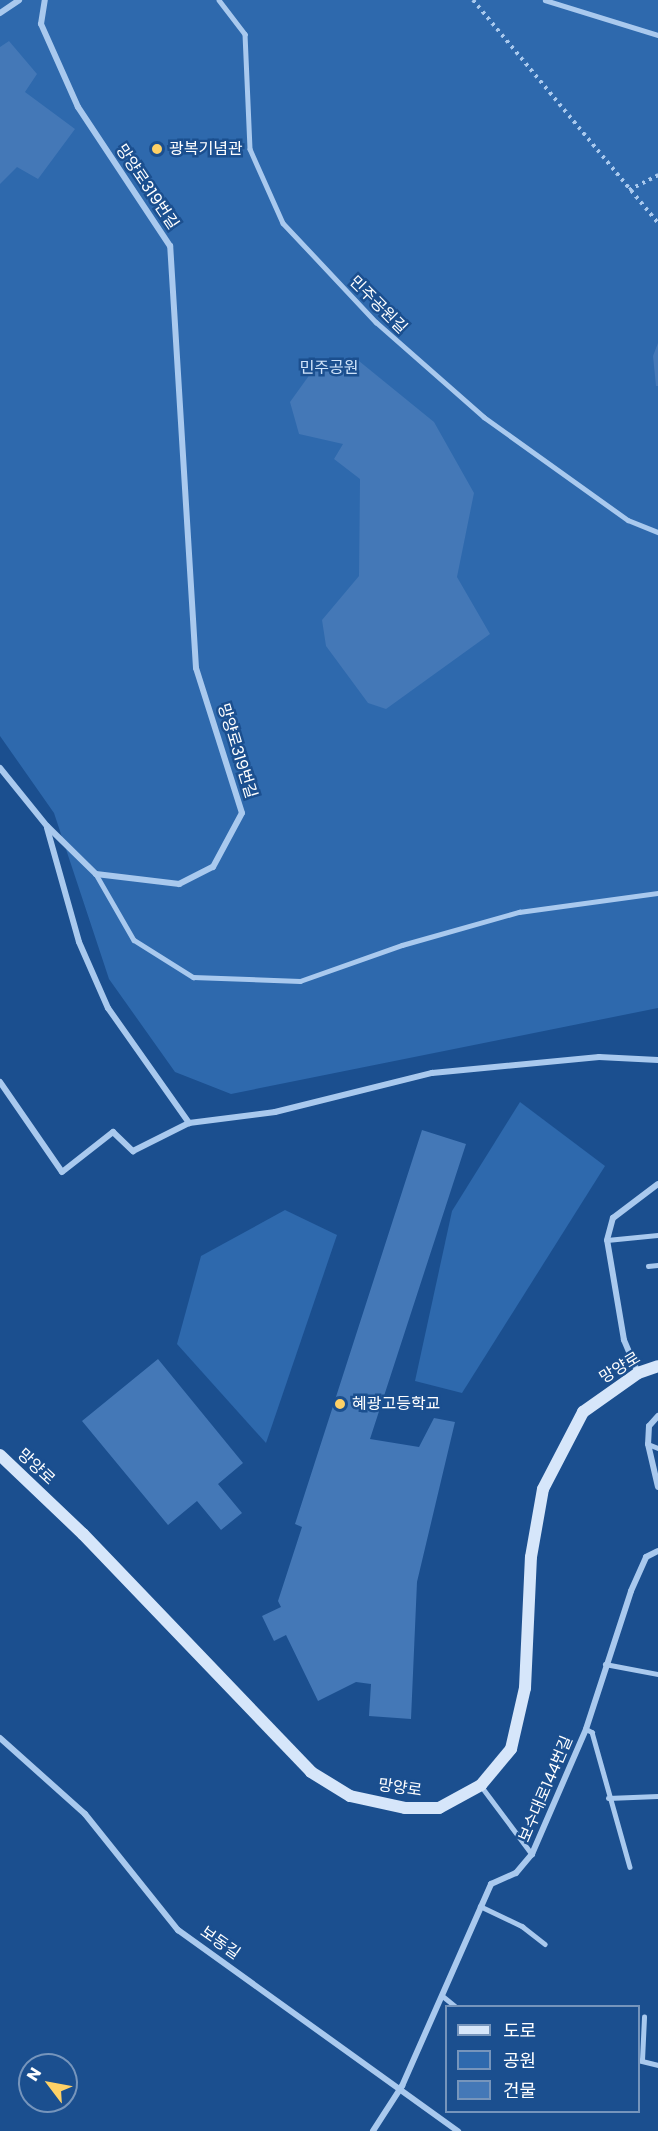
<!DOCTYPE html>
<html>
<head>
<meta charset="utf-8">
<style>
	body { margin:0 }
	#map { position:relative; width:658px; height:2131px; overflow:hidden; background:#1b4f8f; font-family:Poppins,"Noto Sans KR",sans-serif }
	div>[style] { position:absolute }
	.green>* { inset:0; background:#2e69ad }
	.building>* { inset:0; background:#4478b7 }
	.path>* { height:4px; margin-top:-2px; transform-origin:0; background:repeating-linear-gradient(90deg,#a9c9ee 0 3px,transparent 0 7.5px) }
	.lane>* { height:4.5px; margin:-2.25px; padding:0 2.25px; transform-origin:2.25px; border-radius:2.25px; background:#a9c9ee }
	.street>* { height:6px; margin:-3px; padding:0 3px; transform-origin:3px; border-radius:3px; background:#a9c9ee }
	.secondary>* { height:12px; margin:-6px; padding:0 6px; transform-origin:6px; border-radius:6px; background:#d6e6fa }
	.dots>* { width:16px; height:16px; translate:-50% -50%; box-sizing:border-box; border:3px solid #1b4f8f; border-radius:50% }
	span { translate:-50% -50%; white-space:nowrap; text-align:center; line-height:1.15; -webkit-text-stroke:5px #1b4f8f; paint-order:stroke }
	.poi-label { font-size:16px; color:#fff }
	.left { translate:0 -50%; text-align:left }
	.street-label { font-size:16px; color:#fff }
	.park-label { font-size:16px; color:#cfe3fa }
	.legend { position:absolute; left:445px; top:2005px; width:195px; height:108px; box-sizing:border-box; background:#1b4f8f; border:2px solid #7695bc; margin:0; padding:8px 10px; list-style:none; font-size:18px; color:#fff }
	.legend li { display:flex; align-items:center; gap:12px; height:30px }
	.legend b { width:30px; border:2px solid #7695bc }
	.north { position:absolute; left:18px; top:2053px; width:60px; height:60px; box-sizing:border-box; background:#1b4f8f; border:2px solid #7695bc; border-radius:50%; rotate:302deg; font-size:16px; font-weight:700; line-height:24px; text-align:center; color:#fff }
	.north::after { content:''; display:block; margin:auto; width:21px; height:27px; background:#ffd166; clip-path:polygon(50% 0,100% 100%,50% 72%,0 100%) }
</style>
</head>
<body>
<div id="map">
	<div class="green">
		<i style="clip-path:polygon(0 0,658px 0,658px 1008px,231px 1094px,175px 1072px,109px 979px,54px 813px,0 736px)"></i>
		<i style="clip-path:polygon(520px 1102px,605px 1166px,462px 1393px,415px 1381px,452px 1211px)"></i>
		<i style="clip-path:polygon(285px 1210px,337px 1235px,266px 1443px,177px 1344px,201px 1256px)"></i>
	</div>
	<div class="building">
		<i style="clip-path:polygon(9px 41px,37px 74px,25px 92px,75px 129px,38px 179px,17px 167px,0 184px,0 47px)"></i>
		<i style="clip-path:polygon(658px 343px,658px 386px,656px 386px,653px 356px)"></i>
		<i style="clip-path:polygon(359px 361px,434px 422px,474px 493px,457px 577px,490px 634px,386px 709px,368px 703px,326px 646px,322px 620px,359px 576px,360px 479px,334px 459px,343px 444px,299px 434px,290px 402px,313px 370px)"></i>
		<i style="clip-path:polygon(422px 1130px,466px 1144px,370px 1439px,419px 1447px,434px 1418px,455px 1422px,417px 1582px,411px 1719px,369px 1716px,371px 1684px,356px 1682px,318px 1701px,286px 1635px,274px 1641px,262px 1616px,281px 1607px,278px 1601px,302px 1527px,295px 1524px)"></i>
		<i style="clip-path:polygon(158px 1359px,243px 1463px,218px 1484px,242px 1513px,221px 1530px,197px 1501px,168px 1525px,82px 1421px)"></i>
	</div>
	<div class="path">
		<i style="left:473px;top:0;width:290px;rotate:50.3deg"></i>
		<i style="left:629px;top:190px;width:33px;rotate:-27deg"></i>
	</div>
	<div class="lane">
		<i style="left:219px;top:0;width:43px;rotate:52.6deg"></i>
		<i style="left:245px;top:34px;width:115px;rotate:87.5deg"></i>
		<i style="left:250px;top:149px;width:81px;rotate:66deg"></i>
		<i style="left:283px;top:223px;width:136px;rotate:46.8deg"></i>
		<i style="left:376px;top:322px;width:144px;rotate:41.3deg"></i>
		<i style="left:484px;top:417px;width:177px;rotate:35.6deg"></i>
		<i style="left:628px;top:520px;width:32px;rotate:22deg"></i>
		<i style="left:545px;top:0;width:118px;rotate:17.2deg"></i>
		<i style="left:96px;top:874px;width:76px;rotate:60.1deg"></i>
		<i style="left:134px;top:940px;width:70px;rotate:32.1deg"></i>
		<i style="left:193px;top:977px;width:107px;rotate:2.1deg"></i>
		<i style="left:300px;top:981px;width:108px;rotate:-19.4deg"></i>
		<i style="left:402px;top:945px;width:122px;rotate:-15.8deg"></i>
		<i style="left:519px;top:912px;width:140px;rotate:-7.8deg"></i>
		<i style="left:607px;top:1240px;width:51px;rotate:-5.6deg"></i>
		<i style="left:648px;top:1266px;width:10px;rotate:-6deg"></i>
		<i style="left:648px;top:1444px;width:11px;rotate:22deg"></i>
		<i style="left:605px;top:1664px;width:54px;rotate:10.7deg"></i>
		<i style="left:586px;top:1729px;width:7px;rotate:27deg"></i>
		<i style="left:592px;top:1732px;width:140px;rotate:74.3deg"></i>
		<i style="left:482px;top:1787px;width:84px;rotate:53.3deg"></i>
		<i style="left:608px;top:1798px;width:50px;rotate:-2.3deg"></i>
		<i style="left:480px;top:1906px;width:47px;rotate:25.5deg"></i>
		<i style="left:522px;top:1926px;width:29px;rotate:38deg"></i>
		<i style="left:444px;top:1997px;width:14px;rotate:39deg"></i>
		<i style="left:638px;top:2060px;width:21px;rotate:14deg"></i>
		<i style="left:642px;top:2060px;width:43px;rotate:-87.3deg"></i>
	</div>
	<div class="street">
		<i style="left:0;top:13px;width:23px;rotate:-34deg"></i>
		<i style="left:0;top:768px;width:75px;rotate:51deg"></i>
		<i style="left:47px;top:826px;width:69px;rotate:44.4deg"></i>
		<i style="left:96px;top:874px;width:84px;rotate:6.9deg"></i>
		<i style="left:179px;top:884px;width:38px;rotate:-27deg"></i>
		<i style="left:213px;top:867px;width:61px;rotate:-61.8deg"></i>
		<i style="left:242px;top:813px;width:152px;rotate:-107.6deg"></i>
		<i style="left:196px;top:668px;width:423px;rotate:-93.5deg"></i>
		<i style="left:170px;top:246px;width:167px;rotate:-123.5deg"></i>
		<i style="left:78px;top:107px;width:91px;rotate:-114deg"></i>
		<i style="left:41px;top:24px;width:24px;rotate:-81deg"></i>
		<i style="left:47px;top:828px;width:118px;rotate:74.3deg"></i>
		<i style="left:79px;top:942px;width:72px;rotate:66.3deg"></i>
		<i style="left:108px;top:1008px;width:141px;rotate:54.8deg"></i>
		<i style="left:189px;top:1123px;width:87px;rotate:-7.3deg"></i>
		<i style="left:275px;top:1112px;width:162px;rotate:-14deg"></i>
		<i style="left:432px;top:1073px;width:168px;rotate:-5.5deg"></i>
		<i style="left:599px;top:1057px;width:59px;rotate:2.9deg"></i>
		<i style="left:0;top:1082px;width:109px;rotate:55.4deg"></i>
		<i style="left:62px;top:1172px;width:65px;rotate:-38.1deg"></i>
		<i style="left:113px;top:1132px;width:28px;rotate:44deg"></i>
		<i style="left:133px;top:1151px;width:63px;rotate:-26.6deg"></i>
		<i style="left:638px;top:1373px;width:36px;rotate:-113deg"></i>
		<i style="left:624px;top:1340px;width:101px;rotate:-99.6deg"></i>
		<i style="left:607px;top:1240px;width:23px;rotate:-75deg"></i>
		<i style="left:613px;top:1218px;width:56px;rotate:-37.1deg"></i>
		<i style="left:658px;top:1416px;width:13px;rotate:132deg"></i>
		<i style="left:649px;top:1426px;width:18px;rotate:93deg"></i>
		<i style="left:648px;top:1444px;width:44px;rotate:76.9deg"></i>
		<i style="left:0;top:1738px;width:114px;rotate:41.8deg"></i>
		<i style="left:85px;top:1814px;width:149px;rotate:51.3deg"></i>
		<i style="left:178px;top:1930px;width:345px;rotate:35.7deg"></i>
		<i style="left:373px;top:2131px;width:54px;rotate:-57.2deg"></i>
		<i style="left:402px;top:2086px;width:221px;rotate:-66.2deg"></i>
		<i style="left:491px;top:1884px;width:27px;rotate:-24deg"></i>
		<i style="left:516px;top:1873px;width:25px;rotate:-50deg"></i>
		<i style="left:532px;top:1854px;width:136px;rotate:-66.6deg"></i>
		<i style="left:586px;top:1729px;width:145px;rotate:-71.9deg"></i>
		<i style="left:631px;top:1591px;width:37px;rotate:-66deg"></i>
		<i style="left:646px;top:1557px;width:13px;rotate:-27deg"></i>
	</div>
	<div class="secondary">
		<i style="left:0;top:1455px;width:115px;rotate:43.6deg"></i>
		<i style="left:83px;top:1534px;width:330px;rotate:46.2deg"></i>
		<i style="left:311px;top:1772px;width:46px;rotate:31.6deg"></i>
		<i style="left:350px;top:1796px;width:56px;rotate:12.3deg"></i>
		<i style="left:405px;top:1808px;width:34px"></i>
		<i style="left:439px;top:1808px;width:48px;rotate:-28.7deg"></i>
		<i style="left:481px;top:1785px;width:47px;rotate:-50.2deg"></i>
		<i style="left:511px;top:1749px;width:63px;rotate:-77.1deg"></i>
		<i style="left:525px;top:1688px;width:131px;rotate:-87.4deg"></i>
		<i style="left:531px;top:1557px;width:69px;rotate:-80deg"></i>
		<i style="left:543px;top:1489px;width:87px;rotate:-62.5deg"></i>
		<i style="left:583px;top:1412px;width:67px;rotate:-35.3deg"></i>
		<i style="left:638px;top:1373px;width:21px;rotate:-19deg"></i>
	</div>
	<div class="dots">
		<i style="left:157px;top:149px;background:#ffd166"></i>
		<i style="left:340px;top:1404px;background:#ffd166"></i>
	</div>
	<div class="poi-label">
		<span class="left" style="left:169px;top:149px">광복기념관</span>
		<span class="left" style="left:352px;top:1404px">혜광고등학교</span>
	</div>
	<div class="street-label">
		<span style="left:147px;top:187px;rotate:56deg">망양로319번길</span>
		<span style="left:378px;top:305px;rotate:45deg">민주공원길</span>
		<span style="left:237px;top:751px;rotate:73deg">망양로319번길</span>
		<span style="left:620px;top:1368px;rotate:-31deg">망양로</span>
		<span style="left:36px;top:1467px;rotate:43deg">망양로</span>
		<span style="left:400px;top:1788px;rotate:8deg">망양로</span>
		<span style="left:546px;top:1789px;rotate:-67deg">보수대로144번길</span>
		<span style="left:220px;top:1943px;rotate:35deg">보동길</span>
	</div>
	<div class="park-label">
		<span style="left:329px;top:368px">민주공원</span>
	</div>
	<ul class="legend">
	<li><b style="height:8px;background:#d6e6fa"></b>도로</li>
	<li><b style="height:16px;background:#2e69ad"></b>공원</li>
	<li><b style="height:16px;background:#4478b7"></b>건물</li>
	</ul>
	<div class="north">N</div>
</div>
</body>
</html>
